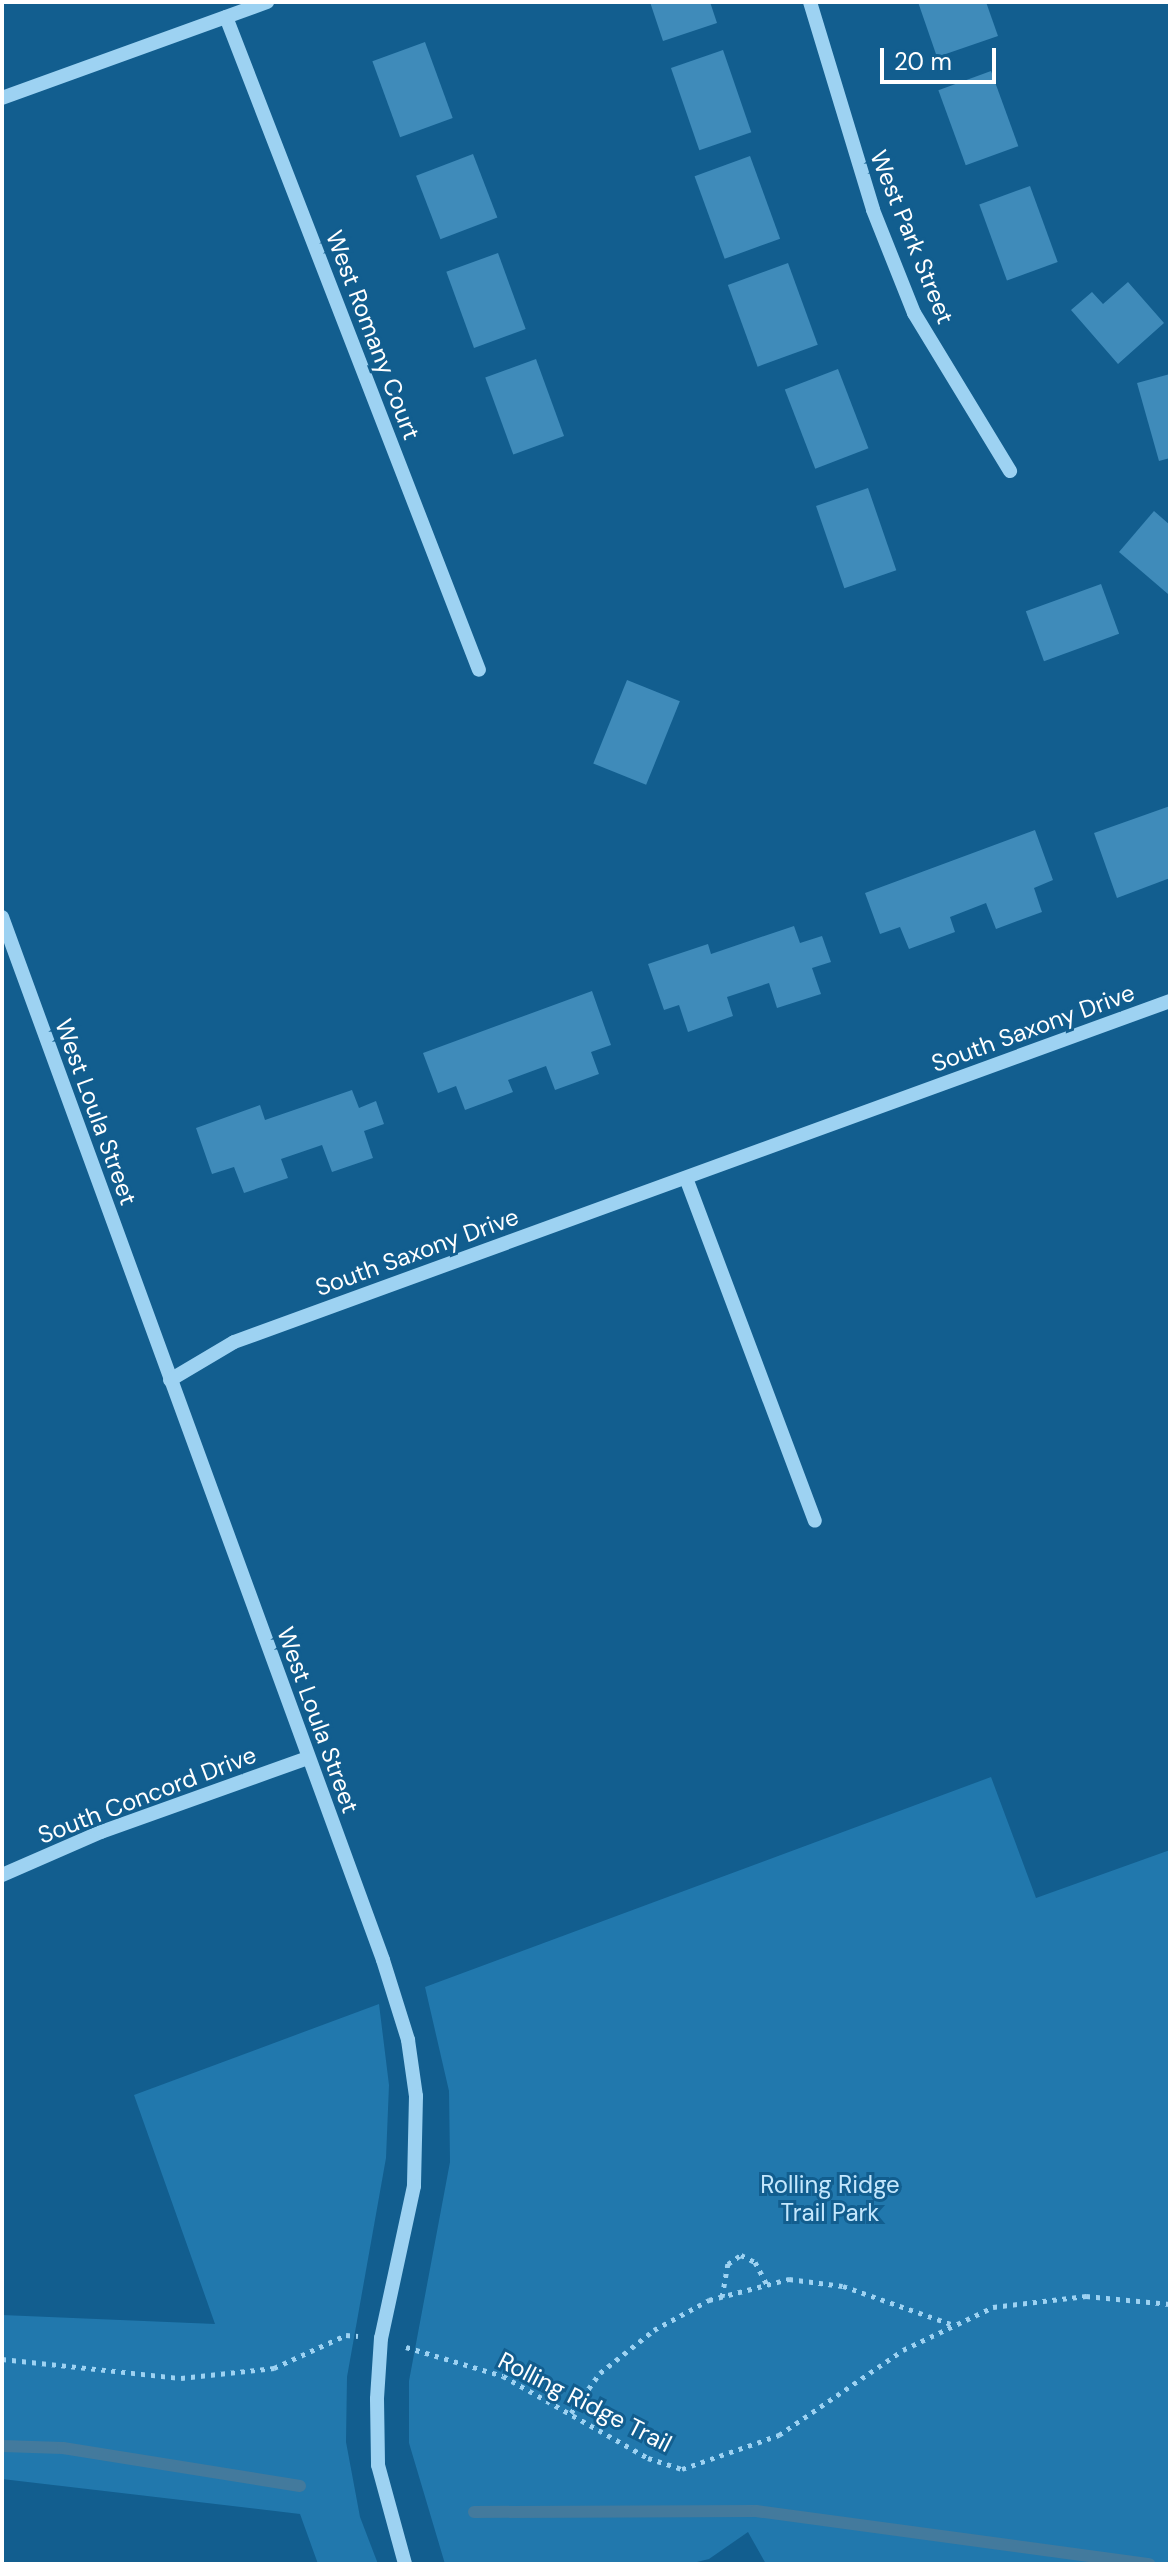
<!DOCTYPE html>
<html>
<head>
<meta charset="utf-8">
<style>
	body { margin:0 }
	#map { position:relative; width:1172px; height:2566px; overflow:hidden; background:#125e8f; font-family:"DM Sans",sans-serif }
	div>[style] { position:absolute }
	.green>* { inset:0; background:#2178ad }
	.stream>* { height:12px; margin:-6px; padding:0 6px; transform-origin:6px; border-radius:6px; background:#437a9d }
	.building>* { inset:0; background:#3f8bba; transform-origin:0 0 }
	.path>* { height:5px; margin-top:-2.5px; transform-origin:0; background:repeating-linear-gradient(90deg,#9dd2f2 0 4px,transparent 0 10px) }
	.minor>* { height:14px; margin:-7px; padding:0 7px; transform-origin:7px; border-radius:7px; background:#9dd2f2 }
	span { translate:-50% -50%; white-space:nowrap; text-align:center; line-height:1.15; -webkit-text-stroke:6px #125e8f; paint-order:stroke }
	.street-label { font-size:24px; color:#fff }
	.park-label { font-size:24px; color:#c4e7fd }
	.frame { position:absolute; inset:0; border:4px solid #fff; pointer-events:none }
	.scale { position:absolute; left:880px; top:48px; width:116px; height:36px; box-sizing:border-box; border:4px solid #fff; border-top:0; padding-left:10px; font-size:24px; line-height:28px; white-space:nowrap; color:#fff; -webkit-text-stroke:6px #125e8f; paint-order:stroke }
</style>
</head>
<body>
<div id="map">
	<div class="green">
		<i style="clip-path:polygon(991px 1777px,1036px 1898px,1170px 1850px,1170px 2564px,766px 2564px,748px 2532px,709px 2559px,689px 2564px,445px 2564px,409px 2443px,409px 2381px,450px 2162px,449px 2091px,425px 1987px)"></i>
		<i style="clip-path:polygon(379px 2004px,389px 2085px,386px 2158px,347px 2377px,346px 2442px,360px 2517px,378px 2564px,318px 2564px,300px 2514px,2px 2479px,2px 2315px,215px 2324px,134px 2095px)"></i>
	</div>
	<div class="stream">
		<i style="left:2px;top:2446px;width:61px;rotate:1.9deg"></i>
		<i style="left:63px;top:2448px;width:240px;rotate:9.1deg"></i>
		<i style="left:474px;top:2512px;width:282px;rotate:-0.2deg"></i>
		<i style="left:756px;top:2511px;width:397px;rotate:7.7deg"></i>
	</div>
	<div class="building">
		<i style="clip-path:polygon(650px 2px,710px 2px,717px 23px,663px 41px)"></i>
		<i style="clip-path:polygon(918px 2px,986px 2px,998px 36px,937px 57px)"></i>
		<i style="left:425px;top:42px;width:81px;height:56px;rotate:70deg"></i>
		<i style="left:723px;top:50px;width:87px;height:55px;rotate:71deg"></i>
		<i style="left:991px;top:71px;width:80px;height:56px;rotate:70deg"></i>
		<i style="left:473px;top:154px;width:68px;height:61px;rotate:69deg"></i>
		<i style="left:750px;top:156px;width:88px;height:59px;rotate:70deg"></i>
		<i style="left:1030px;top:186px;width:81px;height:54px;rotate:70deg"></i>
		<i style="left:498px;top:253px;width:81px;height:55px;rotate:70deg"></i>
		<i style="left:788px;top:263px;width:87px;height:64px;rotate:70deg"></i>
		<i style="clip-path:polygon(1128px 282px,1164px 323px,1118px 364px,1071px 310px,1092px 292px,1103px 304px)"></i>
		<i style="left:536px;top:359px;width:82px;height:54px;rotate:70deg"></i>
		<i style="left:838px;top:369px;width:85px;height:57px;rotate:69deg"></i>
		<i style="clip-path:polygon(1170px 374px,1170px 458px,1159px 461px,1137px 383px)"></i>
		<i style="left:868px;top:488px;width:87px;height:55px;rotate:71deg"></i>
		<i style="clip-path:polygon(1154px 511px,1170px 525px,1168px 594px,1119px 552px)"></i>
		<i style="left:1101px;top:584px;width:53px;height:80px;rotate:70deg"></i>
		<i style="left:627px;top:680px;width:57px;height:90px;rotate:22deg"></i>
		<i style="clip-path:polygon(1170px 806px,1170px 878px,1117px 898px,1094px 833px)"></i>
		<i style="clip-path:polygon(1035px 830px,1053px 880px,1034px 888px,1042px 912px,996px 929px,986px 903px,950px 917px,955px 932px,909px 949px,900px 927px,880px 934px,865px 893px)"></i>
		<i style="clip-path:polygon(794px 926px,800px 943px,822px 936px,831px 962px,812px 968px,821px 994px,777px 1008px,769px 983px,727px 997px,733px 1016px,688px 1032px,679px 1005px,664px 1010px,648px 964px,708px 944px,711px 954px)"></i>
		<i style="clip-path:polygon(592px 991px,611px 1045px,591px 1052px,599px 1074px,555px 1090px,546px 1066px,508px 1080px,513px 1092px,465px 1110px,456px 1086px,438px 1093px,423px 1053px)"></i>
		<i style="clip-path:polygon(352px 1090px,359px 1108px,376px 1101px,384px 1124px,364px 1131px,373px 1158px,332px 1172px,322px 1145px,281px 1159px,288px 1178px,244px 1193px,234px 1167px,212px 1174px,196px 1128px,260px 1105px,265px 1120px)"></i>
	</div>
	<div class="path">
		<i style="left:722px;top:2297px;width:34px;rotate:-80deg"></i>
		<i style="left:728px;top:2264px;width:16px;rotate:-35deg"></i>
		<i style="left:741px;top:2255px;width:16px;rotate:27deg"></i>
		<i style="left:755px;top:2262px;width:27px;rotate:62deg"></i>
		<i style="left:406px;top:2347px;width:101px;rotate:16.6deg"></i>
		<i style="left:503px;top:2376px;width:167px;rotate:29.5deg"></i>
		<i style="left:648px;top:2458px;width:36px;rotate:18deg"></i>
		<i style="left:682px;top:2469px;width:103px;rotate:-19.3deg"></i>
		<i style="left:779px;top:2435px;width:150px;rotate:-34.4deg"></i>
		<i style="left:903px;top:2350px;width:100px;rotate:-25.5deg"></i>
		<i style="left:993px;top:2307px;width:94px;rotate:-6.7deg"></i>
		<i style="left:1086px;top:2296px;width:84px;rotate:5.4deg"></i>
		<i style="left:2px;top:2359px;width:180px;rotate:6.1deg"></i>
		<i style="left:181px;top:2378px;width:94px;rotate:-6.1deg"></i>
		<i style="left:274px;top:2368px;width:79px;rotate:-24.6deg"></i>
		<i style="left:346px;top:2335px;width:12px;rotate:5deg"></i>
		<i style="left:571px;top:2413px;width:49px;rotate:-54.1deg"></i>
		<i style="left:600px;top:2373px;width:69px;rotate:-38.5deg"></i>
		<i style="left:654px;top:2330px;width:63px;rotate:-28.6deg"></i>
		<i style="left:709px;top:2300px;width:83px;rotate:-14.7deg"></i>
		<i style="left:789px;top:2279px;width:54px;rotate:7.4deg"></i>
		<i style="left:843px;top:2286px;width:114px;rotate:19.4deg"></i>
	</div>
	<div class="minor">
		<i style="left:810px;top:2px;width:217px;rotate:73.1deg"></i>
		<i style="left:873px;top:210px;width:111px;rotate:68.3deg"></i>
		<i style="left:914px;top:313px;width:185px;rotate:58.7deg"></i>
		<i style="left:226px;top:17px;width:700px;rotate:68.82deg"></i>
		<i style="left:2px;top:98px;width:282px;rotate:-19.9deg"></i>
		<i style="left:2px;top:917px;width:1110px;rotate:69.93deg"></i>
		<i style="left:383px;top:1960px;width:84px;rotate:72.6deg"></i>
		<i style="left:408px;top:2040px;width:57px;rotate:81.9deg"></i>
		<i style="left:416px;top:2096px;width:90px;rotate:91.3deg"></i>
		<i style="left:414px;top:2186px;width:156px;rotate:102.2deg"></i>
		<i style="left:381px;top:2338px;width:61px;rotate:93.8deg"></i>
		<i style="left:377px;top:2399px;width:66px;rotate:89.1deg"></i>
		<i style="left:378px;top:2465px;width:103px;rotate:74.7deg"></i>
		<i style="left:686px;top:1178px;width:366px;rotate:69.4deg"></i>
		<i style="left:170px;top:1380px;width:74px;rotate:-30.7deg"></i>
		<i style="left:234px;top:1342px;width:996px;rotate:-20.02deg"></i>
		<i style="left:2px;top:1875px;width:108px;rotate:-23.5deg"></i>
		<i style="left:101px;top:1832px;width:220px;rotate:-19.7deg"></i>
	</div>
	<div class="street-label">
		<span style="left:912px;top:237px;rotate:68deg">West Park Street</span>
		<span style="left:373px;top:335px;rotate:69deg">West Romany Court</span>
		<span style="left:1033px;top:1028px;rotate:-20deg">South Saxony Drive</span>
		<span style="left:96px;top:1112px;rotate:70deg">West Loula Street</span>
		<span style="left:417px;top:1252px;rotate:-20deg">South Saxony Drive</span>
		<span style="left:318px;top:1720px;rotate:70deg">West Loula Street</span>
		<span style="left:147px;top:1795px;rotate:-21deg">South Concord Drive</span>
		<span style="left:585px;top:2402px;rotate:27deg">Rolling Ridge Trail</span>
	</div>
	<div class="park-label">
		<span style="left:830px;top:2199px">Rolling Ridge<br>Trail Park</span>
	</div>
	<div class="frame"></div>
	<div class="scale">20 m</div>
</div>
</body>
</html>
